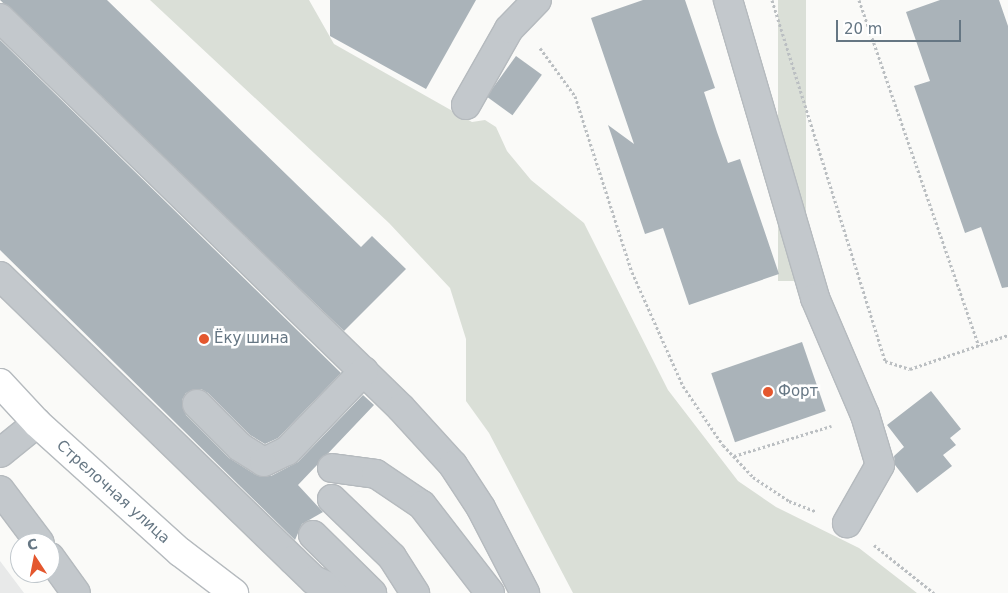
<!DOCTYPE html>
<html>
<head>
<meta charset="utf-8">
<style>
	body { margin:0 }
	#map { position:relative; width:1008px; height:593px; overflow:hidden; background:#fafaf8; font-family:"DejaVu Sans",sans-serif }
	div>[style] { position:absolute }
	.built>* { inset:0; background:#e8e9e9 }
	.green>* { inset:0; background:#dadfd7; transform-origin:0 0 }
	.building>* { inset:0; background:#aab3b9; transform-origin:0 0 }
	.path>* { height:3px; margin-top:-1.5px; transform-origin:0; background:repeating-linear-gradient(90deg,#bbbfc2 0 2.5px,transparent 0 5px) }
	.roads { filter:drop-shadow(1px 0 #b5babe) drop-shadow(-1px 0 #b5babe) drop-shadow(0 1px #b5babe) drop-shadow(0 -1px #b5babe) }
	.minor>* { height:28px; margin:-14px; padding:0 14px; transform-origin:14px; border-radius:14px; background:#c3c8cc }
	.major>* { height:28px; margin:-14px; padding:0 14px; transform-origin:14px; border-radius:14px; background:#fff }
	.dots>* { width:14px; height:14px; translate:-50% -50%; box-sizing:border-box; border:2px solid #fff; border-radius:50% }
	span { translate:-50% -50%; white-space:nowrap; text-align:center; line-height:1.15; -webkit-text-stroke:5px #fff; paint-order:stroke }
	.poi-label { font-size:15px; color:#657683 }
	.left { translate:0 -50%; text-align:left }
	.street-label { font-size:15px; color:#657683 }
	.north { position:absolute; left:10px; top:533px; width:50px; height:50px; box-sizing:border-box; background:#fff; border:1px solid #c1c8cd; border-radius:50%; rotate:349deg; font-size:14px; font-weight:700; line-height:20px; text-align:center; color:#657683 }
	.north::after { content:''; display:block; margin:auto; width:18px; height:22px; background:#e4572e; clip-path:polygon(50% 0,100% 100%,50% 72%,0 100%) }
	.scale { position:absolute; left:836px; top:20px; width:125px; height:22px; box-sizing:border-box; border:2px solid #657683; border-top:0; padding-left:6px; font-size:15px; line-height:18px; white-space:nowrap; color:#657683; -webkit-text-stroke:4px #fff; paint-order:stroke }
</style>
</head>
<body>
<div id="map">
	<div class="built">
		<i style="clip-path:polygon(0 561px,24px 593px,0 593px)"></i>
	</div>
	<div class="green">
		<i style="clip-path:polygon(150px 0,309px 0,334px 44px,472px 122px,485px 120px,496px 127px,507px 151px,531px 180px,584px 223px,668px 390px,738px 481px,776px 507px,859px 548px,917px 593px,573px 593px,489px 433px,466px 401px,466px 339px,450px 288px,389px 223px)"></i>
		<i style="left:778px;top:0;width:28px;height:281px"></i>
	</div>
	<div class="building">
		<i style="clip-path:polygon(0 0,107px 0,361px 247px,372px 236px,406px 269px,344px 331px)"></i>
		<i style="clip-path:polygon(330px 0,476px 0,426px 89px,330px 36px)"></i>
		<i style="clip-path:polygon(643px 0,685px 0,715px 88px,704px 92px,717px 132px,728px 163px,740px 159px,779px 274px,689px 305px,663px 228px,645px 234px,608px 125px,634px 144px,591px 18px)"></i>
		<i style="clip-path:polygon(940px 0,999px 0,1008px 26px,1008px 287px,1002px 288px,981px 227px,965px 233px,914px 86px,930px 81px,906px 12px)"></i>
		<i style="clip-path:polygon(0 40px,341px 373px,278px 438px,265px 444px,250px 435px,208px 393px,201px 389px,186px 393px,182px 400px,186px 415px,229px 458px,256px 475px,271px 476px,298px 462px,363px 395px,374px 405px,298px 485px,323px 512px,302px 524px,295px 540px,0 250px)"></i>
		<i style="left:516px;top:56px;width:32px;height:50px;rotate:36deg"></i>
		<i style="left:802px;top:342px;width:73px;height:96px;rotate:71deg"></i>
		<i style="clip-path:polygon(931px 391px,961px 429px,950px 438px,956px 445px,943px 455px,952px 466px,917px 493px,895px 465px,894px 456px,904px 447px,887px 425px)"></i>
	</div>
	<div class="path">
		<i style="left:772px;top:0;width:378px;rotate:72.6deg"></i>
		<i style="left:885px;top:361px;width:26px;rotate:18deg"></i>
		<i style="left:910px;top:369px;width:104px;rotate:-19.1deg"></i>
		<i style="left:859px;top:0;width:366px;rotate:70.9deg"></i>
		<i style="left:540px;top:48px;width:59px;rotate:53.9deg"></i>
		<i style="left:575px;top:96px;width:185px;rotate:72.1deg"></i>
		<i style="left:632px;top:272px;width:125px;rotate:65.9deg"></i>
		<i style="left:683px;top:386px;width:71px;rotate:55.9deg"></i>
		<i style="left:723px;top:445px;width:44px;rotate:46.8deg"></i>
		<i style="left:753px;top:477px;width:43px;rotate:33.7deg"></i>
		<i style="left:789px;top:501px;width:28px;rotate:21deg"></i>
		<i style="left:734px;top:456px;width:102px;rotate:-17.2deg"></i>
		<i style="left:874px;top:545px;width:77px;rotate:38.7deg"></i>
	</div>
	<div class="roads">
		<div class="minor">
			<i style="left:728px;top:0;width:310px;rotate:73.7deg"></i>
			<i style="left:815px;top:298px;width:127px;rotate:66.9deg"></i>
			<i style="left:865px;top:415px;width:52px;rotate:73.3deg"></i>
			<i style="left:880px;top:465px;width:67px;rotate:119.6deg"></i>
			<i style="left:0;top:18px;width:559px;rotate:44.2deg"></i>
			<i style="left:401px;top:408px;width:77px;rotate:47.6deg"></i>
			<i style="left:453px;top:465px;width:51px;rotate:56.9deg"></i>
			<i style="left:481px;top:508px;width:96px;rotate:62.6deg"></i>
			<i style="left:466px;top:105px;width:87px;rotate:-60.5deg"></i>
			<i style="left:509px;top:29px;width:40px;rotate:-46deg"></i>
			<i style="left:0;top:276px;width:408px;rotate:44.1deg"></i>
			<i style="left:293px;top:560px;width:29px;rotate:44deg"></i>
			<i style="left:314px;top:580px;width:32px;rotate:24deg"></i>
			<i style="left:197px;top:404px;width:61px;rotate:45deg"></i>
			<i style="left:240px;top:447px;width:28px;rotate:32deg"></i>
			<i style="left:264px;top:462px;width:25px;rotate:-26deg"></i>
			<i style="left:287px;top:451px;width:111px;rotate:-46.1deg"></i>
			<i style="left:0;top:453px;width:48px;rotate:-39deg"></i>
			<i style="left:332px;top:468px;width:44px;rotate:7.8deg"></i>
			<i style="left:376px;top:474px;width:55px;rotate:34deg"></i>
			<i style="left:422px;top:505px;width:111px;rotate:52.3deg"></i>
			<i style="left:0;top:490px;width:66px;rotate:53deg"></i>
			<i style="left:332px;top:499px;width:83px;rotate:44deg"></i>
			<i style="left:392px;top:557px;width:43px;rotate:57.4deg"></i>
			<i style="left:313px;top:535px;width:83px;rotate:44.5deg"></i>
			<i style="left:50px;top:557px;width:44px;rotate:54.2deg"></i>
		</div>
		<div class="major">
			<i style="left:0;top:383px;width:54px;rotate:47.2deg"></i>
			<i style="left:37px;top:423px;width:193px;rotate:42.1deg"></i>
			<i style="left:180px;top:552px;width:68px;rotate:37.2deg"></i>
		</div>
	</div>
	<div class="dots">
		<i style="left:204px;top:339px;background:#e4572e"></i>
		<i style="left:768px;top:392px;background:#e4572e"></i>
	</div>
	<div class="poi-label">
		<span class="left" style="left:214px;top:339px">Ёку шина</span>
		<span class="left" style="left:778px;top:392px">Форт</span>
	</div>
	<div class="street-label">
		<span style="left:113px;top:492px;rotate:42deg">Стрелочная улица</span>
	</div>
	<div class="north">С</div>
	<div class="scale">20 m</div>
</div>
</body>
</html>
